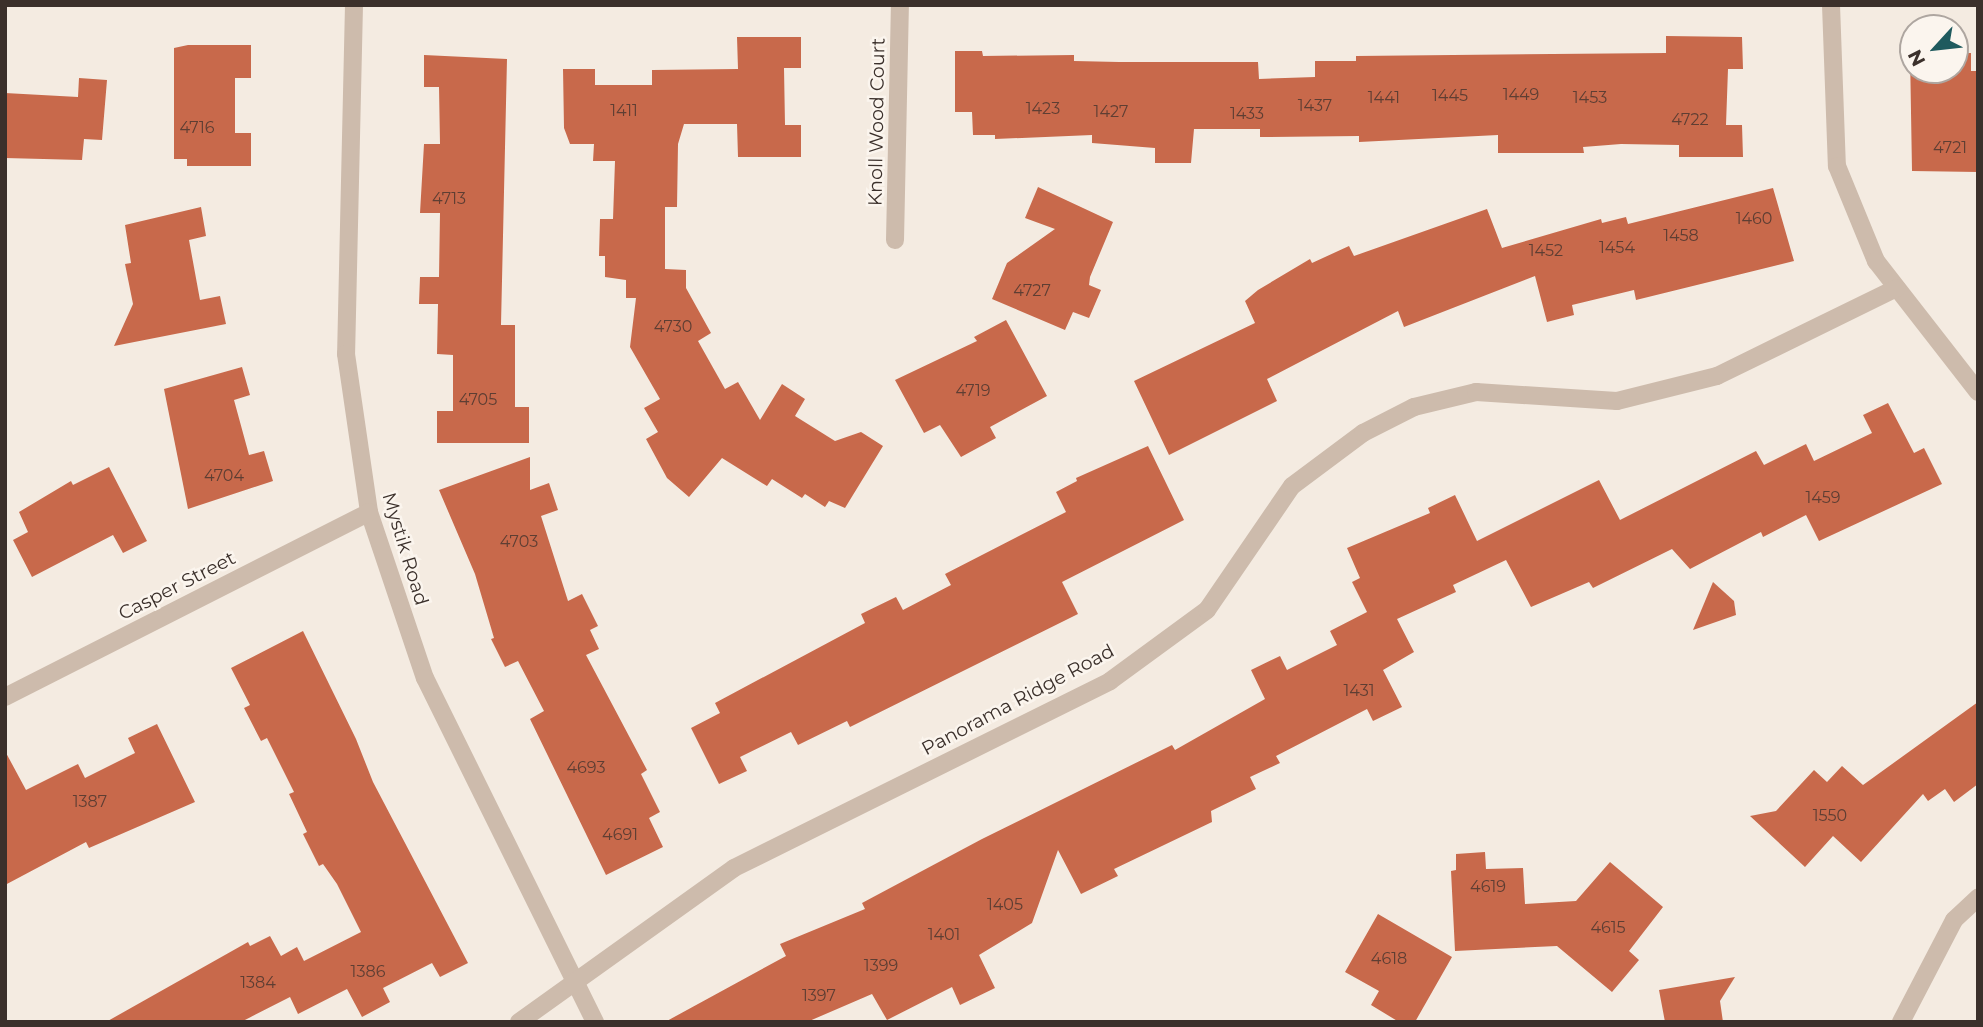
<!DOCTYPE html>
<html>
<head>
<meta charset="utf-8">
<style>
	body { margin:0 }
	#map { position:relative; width:1983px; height:1027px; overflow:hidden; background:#f4ebe1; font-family:Montserrat,sans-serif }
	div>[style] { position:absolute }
	.building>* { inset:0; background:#c8694b }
	.street>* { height:18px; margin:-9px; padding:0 9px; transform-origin:9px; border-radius:9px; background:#cdbbac }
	span { translate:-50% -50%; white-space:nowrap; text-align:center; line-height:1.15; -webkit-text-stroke:5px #fbf5ee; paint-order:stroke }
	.number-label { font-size:16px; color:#5e3e33 }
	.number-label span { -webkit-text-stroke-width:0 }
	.street-label { font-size:19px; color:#3b302b }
	.frame { position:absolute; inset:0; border:7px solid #3b302b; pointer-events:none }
	.north { position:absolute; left:1899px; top:14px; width:70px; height:70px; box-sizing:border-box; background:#fbf5ee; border:2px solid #aea6a0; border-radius:50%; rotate:243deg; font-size:19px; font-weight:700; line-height:28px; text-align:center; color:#3b302b }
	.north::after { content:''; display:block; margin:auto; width:24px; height:32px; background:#1f5a5e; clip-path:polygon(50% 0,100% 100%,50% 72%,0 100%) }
</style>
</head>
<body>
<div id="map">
	<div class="building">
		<i style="clip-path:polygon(1666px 36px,1742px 37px,1743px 69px,1728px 69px,1726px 125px,1742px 125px,1743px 157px,1679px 157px,1679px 145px,1621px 144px,1583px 147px,1584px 153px,1498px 153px,1498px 135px,1359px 142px,1359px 136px,1260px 137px,1260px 129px,1194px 129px,1191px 163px,1155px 163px,1155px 148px,1092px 143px,1092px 135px,995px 139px,995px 135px,973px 135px,972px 112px,955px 112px,955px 51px,982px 51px,983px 56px,1074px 55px,1074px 61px,1119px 62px,1258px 62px,1259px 79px,1315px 77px,1315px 61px,1356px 61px,1356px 56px,1666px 53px)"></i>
		<i style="clip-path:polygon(737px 37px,801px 37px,801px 68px,784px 68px,785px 125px,801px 125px,801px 157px,738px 157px,737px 124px,684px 124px,678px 144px,677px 207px,665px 207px,665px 269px,686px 270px,686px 288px,711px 333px,698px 341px,725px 389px,738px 382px,760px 420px,782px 384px,805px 399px,795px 416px,835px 441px,861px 432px,883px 446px,845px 508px,829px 501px,825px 507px,805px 494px,802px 498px,772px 479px,767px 486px,722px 458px,689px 497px,667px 478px,646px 439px,658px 432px,644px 408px,660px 399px,630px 347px,636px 298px,626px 298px,626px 280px,605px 277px,605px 256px,599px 256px,600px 219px,613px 219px,615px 161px,593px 161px,594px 144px,570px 144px,564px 128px,563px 69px,595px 69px,595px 85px,652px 85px,652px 70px,738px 69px)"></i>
		<i style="clip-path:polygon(188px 45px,251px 45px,251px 78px,235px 78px,235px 133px,251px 133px,251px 166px,187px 166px,187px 159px,174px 159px,174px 48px)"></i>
		<i style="clip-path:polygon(1910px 53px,1913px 70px,1955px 70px,1955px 53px,1971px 53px,1971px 71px,1978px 71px,1978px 172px,1912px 171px)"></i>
		<i style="clip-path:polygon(424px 55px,507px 59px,501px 325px,515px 325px,515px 407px,529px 407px,529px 443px,437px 443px,437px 411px,453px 411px,453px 355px,437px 354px,438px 304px,419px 304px,420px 277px,439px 277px,440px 213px,420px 213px,424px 144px,440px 144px,439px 87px,424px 87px)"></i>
		<i style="clip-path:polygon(79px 78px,107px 80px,102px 140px,84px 139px,82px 160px,5px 158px,5px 93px,78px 97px)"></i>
		<i style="clip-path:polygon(1038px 187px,1113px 222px,1090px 277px,1089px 285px,1101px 290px,1089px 318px,1073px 312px,1065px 330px,992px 299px,1007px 263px,1055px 229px,1025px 218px)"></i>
		<i style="clip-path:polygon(1773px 188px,1794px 261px,1636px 300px,1634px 290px,1572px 305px,1574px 315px,1547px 322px,1535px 276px,1404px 327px,1398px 311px,1267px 379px,1277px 401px,1169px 455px,1134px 381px,1255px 323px,1245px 301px,1258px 290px,1310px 259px,1312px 263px,1349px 246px,1354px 256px,1487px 209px,1502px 248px,1601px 219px,1602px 223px,1626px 217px,1628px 224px)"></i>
		<i style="clip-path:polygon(201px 207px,206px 236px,189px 240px,200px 300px,220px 296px,226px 324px,114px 346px,133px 304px,125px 264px,131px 263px,125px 225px)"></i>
		<i style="clip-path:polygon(1006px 320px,1047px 396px,990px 427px,996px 438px,961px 457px,940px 425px,924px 433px,895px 380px,977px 341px,974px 337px)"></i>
		<i style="clip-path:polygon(242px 367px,250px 395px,234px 400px,249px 455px,264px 451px,273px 481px,188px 509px,164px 389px)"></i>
		<i style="clip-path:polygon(1888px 403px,1914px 453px,1924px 448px,1942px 484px,1819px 541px,1806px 515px,1763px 537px,1761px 532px,1690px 569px,1672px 549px,1593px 588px,1589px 582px,1531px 607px,1506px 560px,1453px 585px,1456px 592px,1397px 619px,1414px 652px,1383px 670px,1402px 707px,1373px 721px,1367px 709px,1276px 756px,1280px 763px,1250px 777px,1256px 789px,1211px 811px,1212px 822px,1114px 869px,1118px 876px,1081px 894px,1058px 850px,1032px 923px,979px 955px,995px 988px,960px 1005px,952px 987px,887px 1020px,872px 994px,807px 1022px,665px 1022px,786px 956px,780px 944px,865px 909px,862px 903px,982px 839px,1172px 745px,1175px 750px,1265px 699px,1251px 670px,1280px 656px,1287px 670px,1337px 645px,1330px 631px,1367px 612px,1352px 582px,1360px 578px,1347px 548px,1430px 513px,1428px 508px,1455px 495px,1477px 541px,1599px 480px,1620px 520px,1756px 451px,1764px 465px,1806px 444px,1814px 461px,1872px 433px,1863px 415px)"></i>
		<i style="clip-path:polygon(1148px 446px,1184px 520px,1062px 582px,1078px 614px,850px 727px,847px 721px,798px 745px,791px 732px,740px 757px,747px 771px,719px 784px,691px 728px,720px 713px,715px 703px,865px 623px,861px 614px,896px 597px,903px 610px,951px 585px,945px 574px,1066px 512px,1056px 492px,1077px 481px,1076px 478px)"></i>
		<i style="clip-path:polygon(530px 457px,530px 490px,549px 483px,558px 510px,541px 516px,568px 601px,582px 594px,598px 626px,590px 630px,599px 649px,586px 655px,647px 770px,641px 774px,660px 812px,649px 818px,663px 847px,606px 875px,530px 719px,544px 711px,518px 661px,505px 667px,491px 639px,494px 638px,475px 574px,439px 490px)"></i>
		<i style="clip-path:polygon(109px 467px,147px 541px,123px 553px,113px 535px,32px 577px,13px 540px,28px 532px,19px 512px,71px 481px,73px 485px)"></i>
		<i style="clip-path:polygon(1713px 582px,1734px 601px,1736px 615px,1693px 630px)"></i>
		<i style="clip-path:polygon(303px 631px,356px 739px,373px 782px,468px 963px,440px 977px,432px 963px,383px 988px,390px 1002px,362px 1017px,347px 989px,298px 1014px,290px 997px,241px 1022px,106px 1022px,248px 942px,250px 946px,270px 936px,281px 956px,297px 947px,304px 961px,361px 932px,337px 884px,323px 864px,319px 866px,303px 834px,307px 832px,289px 794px,294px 792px,267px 738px,261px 741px,244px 708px,250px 705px,231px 668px)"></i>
		<i style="clip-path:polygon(1978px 702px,1978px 784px,1954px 802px,1945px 789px,1928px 801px,1923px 794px,1861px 862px,1833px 836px,1805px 867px,1750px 816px,1776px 811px,1814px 770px,1827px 782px,1842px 766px,1863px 785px)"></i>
		<i style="clip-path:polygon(157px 724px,195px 802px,89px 848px,86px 842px,5px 885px,5px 751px,26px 790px,78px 764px,85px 778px,135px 753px,128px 738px)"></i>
		<i style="clip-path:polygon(1485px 852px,1486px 869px,1523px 868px,1525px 904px,1576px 901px,1610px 862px,1663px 907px,1629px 951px,1639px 960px,1612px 992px,1557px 946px,1455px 951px,1451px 871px,1456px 870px,1456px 854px)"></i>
		<i style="clip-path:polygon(1378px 914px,1452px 957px,1415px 1022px,1399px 1022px,1371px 1005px,1379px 991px,1345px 972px)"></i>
		<i style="clip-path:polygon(1735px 977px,1720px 1001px,1723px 1022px,1665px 1022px,1659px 990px)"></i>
	</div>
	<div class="street">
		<i style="left:354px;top:5px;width:349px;rotate:91.3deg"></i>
		<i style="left:346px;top:354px;width:160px;rotate:81.7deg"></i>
		<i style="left:369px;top:512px;width:175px;rotate:71.4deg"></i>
		<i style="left:425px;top:678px;width:384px;rotate:63.7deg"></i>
		<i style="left:1831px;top:5px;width:161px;rotate:87.9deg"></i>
		<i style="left:1837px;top:166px;width:103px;rotate:67.7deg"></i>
		<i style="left:1876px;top:261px;width:166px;rotate:52.1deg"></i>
		<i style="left:895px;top:240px;width:235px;rotate:-88.8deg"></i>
		<i style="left:5px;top:697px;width:408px;rotate:-26.9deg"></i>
		<i style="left:519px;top:1022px;width:264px;rotate:-35.6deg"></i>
		<i style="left:734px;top:868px;width:420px;rotate:-26.4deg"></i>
		<i style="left:1110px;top:681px;width:120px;rotate:-36.2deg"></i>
		<i style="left:1207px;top:610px;width:150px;rotate:-55.6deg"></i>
		<i style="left:1292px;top:486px;width:89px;rotate:-36.7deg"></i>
		<i style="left:1363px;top:433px;width:57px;rotate:-27deg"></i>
		<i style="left:1414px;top:407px;width:64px;rotate:-13.6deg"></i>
		<i style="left:1476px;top:392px;width:141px;rotate:3.7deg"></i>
		<i style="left:1617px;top:401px;width:103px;rotate:-14deg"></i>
		<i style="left:1717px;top:376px;width:200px;rotate:-26.1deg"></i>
		<i style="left:1901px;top:1022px;width:115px;rotate:-62.5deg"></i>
		<i style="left:1954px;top:920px;width:33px;rotate:-43deg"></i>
	</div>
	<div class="number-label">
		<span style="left:1521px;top:95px">1449</span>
		<span style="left:1450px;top:96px">1445</span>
		<span style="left:1384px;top:98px">1441</span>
		<span style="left:1590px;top:98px">1453</span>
		<span style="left:1315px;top:106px">1437</span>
		<span style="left:1043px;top:109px">1423</span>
		<span style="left:624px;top:111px">1411</span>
		<span style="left:1111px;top:112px">1427</span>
		<span style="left:1247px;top:114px">1433</span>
		<span style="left:1690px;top:120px">4722</span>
		<span style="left:197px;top:128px">4716</span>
		<span style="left:1950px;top:148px">4721</span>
		<span style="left:449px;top:199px">4713</span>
		<span style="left:1754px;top:219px">1460</span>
		<span style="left:1681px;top:236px">1458</span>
		<span style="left:1617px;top:248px">1454</span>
		<span style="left:1546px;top:251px">1452</span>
		<span style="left:1032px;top:291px">4727</span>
		<span style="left:673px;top:327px">4730</span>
		<span style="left:973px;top:391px">4719</span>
		<span style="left:478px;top:400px">4705</span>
		<span style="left:224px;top:476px">4704</span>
		<span style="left:1823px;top:498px">1459</span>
		<span style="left:519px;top:542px">4703</span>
		<span style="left:1359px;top:691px">1431</span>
		<span style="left:586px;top:768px">4693</span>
		<span style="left:90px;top:802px">1387</span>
		<span style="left:1830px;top:816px">1550</span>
		<span style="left:620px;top:835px">4691</span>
		<span style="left:1488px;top:887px">4619</span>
		<span style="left:1005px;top:905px">1405</span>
		<span style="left:1608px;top:928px">4615</span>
		<span style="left:944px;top:935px">1401</span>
		<span style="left:1389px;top:959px">4618</span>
		<span style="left:881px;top:966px">1399</span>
		<span style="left:368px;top:972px">1386</span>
		<span style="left:258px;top:983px">1384</span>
		<span style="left:819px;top:996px">1397</span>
	</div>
	<div class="street-label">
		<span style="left:877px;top:122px;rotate:-89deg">Knoll Wood Court</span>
		<span style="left:405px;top:549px;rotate:73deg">Mystik Road</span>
		<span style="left:177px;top:586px;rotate:-27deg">Casper Street</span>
		<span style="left:1018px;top:700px;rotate:-28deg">Panorama Ridge Road</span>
	</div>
	<div class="frame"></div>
	<div class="north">N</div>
</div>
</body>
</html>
